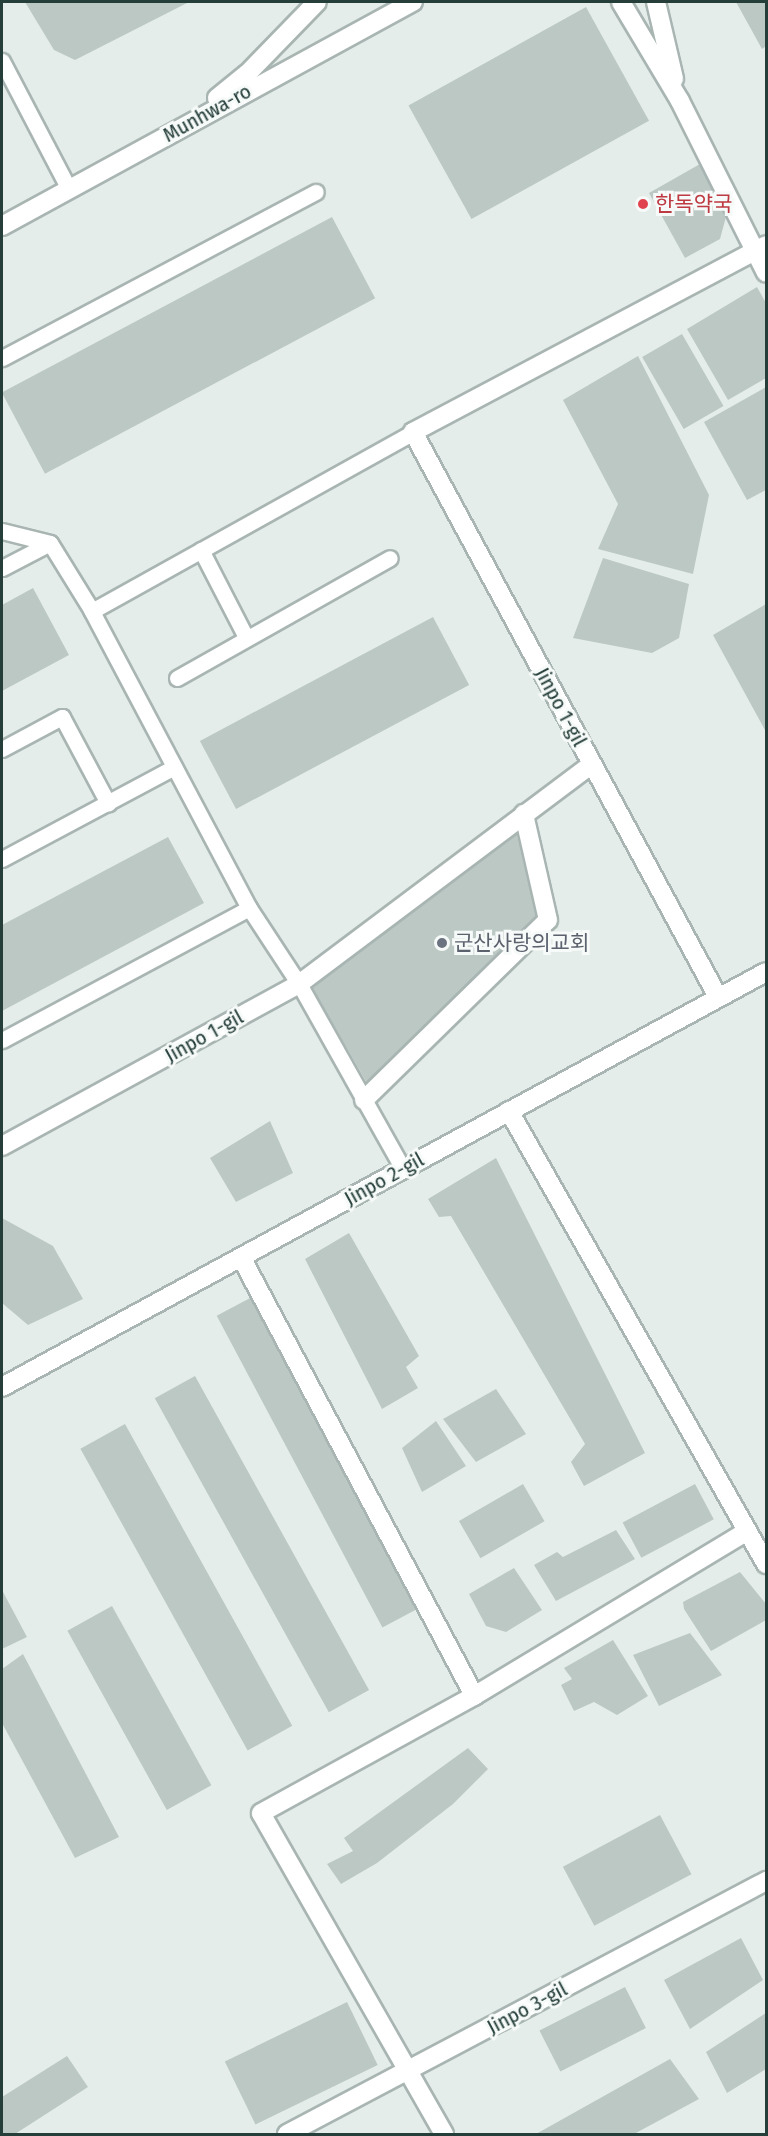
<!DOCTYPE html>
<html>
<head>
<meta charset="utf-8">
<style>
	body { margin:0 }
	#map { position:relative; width:768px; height:2136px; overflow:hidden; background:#e5edea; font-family:"Fira Sans Condensed","Noto Sans KR",sans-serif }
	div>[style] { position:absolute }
	.building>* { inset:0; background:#bbc8c4; transform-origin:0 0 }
	.roads { filter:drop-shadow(2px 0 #a8b5b2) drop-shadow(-2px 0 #a8b5b2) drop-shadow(0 2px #a8b5b2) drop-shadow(0 -2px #a8b5b2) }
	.lane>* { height:15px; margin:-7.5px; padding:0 7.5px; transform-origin:7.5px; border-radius:7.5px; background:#fff }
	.street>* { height:18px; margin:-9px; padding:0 9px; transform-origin:9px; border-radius:9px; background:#fff }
	.secondary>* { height:18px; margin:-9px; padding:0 9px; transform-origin:9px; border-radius:9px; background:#fff }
	.dots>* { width:16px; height:16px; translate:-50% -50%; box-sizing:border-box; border:3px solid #f6faf8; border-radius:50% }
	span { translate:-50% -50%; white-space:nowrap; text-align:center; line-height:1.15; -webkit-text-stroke:6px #f6faf8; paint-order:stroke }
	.street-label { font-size:21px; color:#253e3a }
	.health-label { font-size:21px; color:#be3a42 }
	.left { translate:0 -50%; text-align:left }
	.worship-label { font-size:21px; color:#5b616d }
	.frame { position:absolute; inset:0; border:3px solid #253e3a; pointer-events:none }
</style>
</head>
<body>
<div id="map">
	<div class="building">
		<i style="clip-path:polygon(25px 2px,189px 2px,75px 60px,54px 50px)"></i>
		<i style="clip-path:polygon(736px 2px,766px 2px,766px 46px,762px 49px)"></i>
		<i style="left:586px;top:7px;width:130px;height:203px;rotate:61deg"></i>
		<i style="clip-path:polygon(700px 164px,727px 213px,720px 239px,685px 258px,649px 193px)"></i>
		<i style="left:332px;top:217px;width:92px;height:374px;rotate:62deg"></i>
		<i style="clip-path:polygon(757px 287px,766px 303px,766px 378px,728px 400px,687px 329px)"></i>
		<i style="left:682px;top:334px;width:83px;height:46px;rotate:60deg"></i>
		<i style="clip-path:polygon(638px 356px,709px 495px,693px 574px,598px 549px,618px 504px,563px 400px)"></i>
		<i style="clip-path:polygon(766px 387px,766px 490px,747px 500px,704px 422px)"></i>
		<i style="clip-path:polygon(603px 558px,689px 584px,679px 638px,652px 653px,573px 638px)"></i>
		<i style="clip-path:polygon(33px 588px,69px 655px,2px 691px,2px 605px)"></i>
		<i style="clip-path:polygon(766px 604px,766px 732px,713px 635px)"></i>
		<i style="left:433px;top:617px;width:77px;height:264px;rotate:62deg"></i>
		<i style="clip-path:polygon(515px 828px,540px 917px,367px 1083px,312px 987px)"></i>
		<i style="clip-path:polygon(168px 837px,204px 903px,2px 1011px,2px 925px)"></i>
		<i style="clip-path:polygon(270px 1121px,293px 1173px,236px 1202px,210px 1158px)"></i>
		<i style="clip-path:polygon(496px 1158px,645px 1453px,584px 1486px,571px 1462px,585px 1444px,451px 1216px,439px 1217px,428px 1199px)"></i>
		<i style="clip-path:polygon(2px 1218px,53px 1246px,83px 1299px,28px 1325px,2px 1303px)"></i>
		<i style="clip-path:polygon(349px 1233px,419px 1356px,406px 1367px,418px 1388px,382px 1409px,305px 1259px)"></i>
		<i style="left:252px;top:1297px;width:353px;height:40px;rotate:62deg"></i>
		<i style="left:195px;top:1376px;width:359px;height:46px;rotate:61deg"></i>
		<i style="clip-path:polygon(496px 1389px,526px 1434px,476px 1462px,443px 1419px)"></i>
		<i style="clip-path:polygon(436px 1421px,466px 1466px,422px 1492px,402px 1448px)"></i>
		<i style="left:125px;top:1424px;width:345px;height:51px;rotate:61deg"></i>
		<i style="left:523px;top:1484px;width:43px;height:74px;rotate:60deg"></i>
		<i style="left:695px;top:1484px;width:40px;height:82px;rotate:62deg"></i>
		<i style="clip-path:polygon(616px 1530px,635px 1559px,556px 1601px,534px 1565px,557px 1552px,563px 1557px)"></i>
		<i style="clip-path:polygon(514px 1568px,542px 1610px,506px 1632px,486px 1626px,469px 1594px)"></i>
		<i style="clip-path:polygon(740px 1572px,766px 1604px,766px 1620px,711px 1651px,684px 1609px,683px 1602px)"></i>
		<i style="clip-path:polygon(2px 1590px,27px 1637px,2px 1649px)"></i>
		<i style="left:112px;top:1606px;width:205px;height:51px;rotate:61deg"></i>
		<i style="clip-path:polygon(690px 1633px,722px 1675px,659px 1706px,633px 1655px)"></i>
		<i style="clip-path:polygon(613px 1640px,648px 1696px,617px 1715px,594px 1702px,574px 1711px,561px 1685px,572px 1679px,564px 1668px)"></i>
		<i style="clip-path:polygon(23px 1654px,119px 1837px,75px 1858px,2px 1723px,2px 1669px)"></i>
		<i style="clip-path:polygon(468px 1748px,488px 1769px,453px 1804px,377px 1863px,341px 1884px,327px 1864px,353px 1851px,344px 1838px)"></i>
		<i style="left:660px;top:1815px;width:67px;height:110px;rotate:62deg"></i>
		<i style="clip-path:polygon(741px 1938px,763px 1980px,690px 2029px,664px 1980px)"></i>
		<i style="left:625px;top:1987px;width:46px;height:96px;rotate:63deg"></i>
		<i style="left:347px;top:2002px;width:70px;height:136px;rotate:64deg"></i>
		<i style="clip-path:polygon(766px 2013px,766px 2069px,727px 2093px,706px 2052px)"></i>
		<i style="clip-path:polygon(67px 2056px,88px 2087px,15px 2134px,2px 2134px,2px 2097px)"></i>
		<i style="clip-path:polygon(670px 2059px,699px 2099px,634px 2134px,536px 2134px)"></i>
	</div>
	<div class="roads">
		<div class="lane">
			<i style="left:2px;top:61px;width:144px;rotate:62.4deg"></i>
			<i style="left:2px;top:358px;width:355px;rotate:-27.9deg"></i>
			<i style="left:2px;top:531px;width:49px;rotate:14deg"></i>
			<i style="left:50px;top:543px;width:80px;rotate:58.3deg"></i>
			<i style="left:201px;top:550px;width:98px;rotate:62.7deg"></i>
			<i style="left:2px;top:568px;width:54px;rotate:-27.5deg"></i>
			<i style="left:177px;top:678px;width:244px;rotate:-29.4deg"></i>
			<i style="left:2px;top:749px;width:68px;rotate:-28.1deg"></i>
			<i style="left:62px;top:717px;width:98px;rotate:61.9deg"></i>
			<i style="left:2px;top:859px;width:195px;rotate:-28.1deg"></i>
			<i style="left:2px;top:1040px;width:280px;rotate:-28.1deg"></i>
			<i style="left:403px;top:1169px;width:212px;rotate:-119.3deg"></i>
			<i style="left:299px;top:984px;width:91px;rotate:-123.3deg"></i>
			<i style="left:249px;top:908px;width:336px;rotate:-117.9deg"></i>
			<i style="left:92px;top:611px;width:368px;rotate:-29.1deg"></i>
		</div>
		<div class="street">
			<i style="left:718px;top:997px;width:642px;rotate:-118.36deg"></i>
			<i style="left:413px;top:432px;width:399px;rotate:-27.9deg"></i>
			<i style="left:364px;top:1100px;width:257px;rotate:-44.4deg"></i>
			<i style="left:548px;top:920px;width:109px;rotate:-102.8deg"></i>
			<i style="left:509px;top:1111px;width:521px;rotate:60.43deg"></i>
			<i style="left:2px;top:1146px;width:338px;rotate:-28.6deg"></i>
			<i style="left:299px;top:984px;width:366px;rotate:-36.9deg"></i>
			<i style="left:241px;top:1257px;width:497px;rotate:62deg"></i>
			<i style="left:2px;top:1387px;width:869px;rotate:-28.51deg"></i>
			<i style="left:287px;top:2134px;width:542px;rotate:-27.84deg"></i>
			<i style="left:444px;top:2134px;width:369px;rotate:-119.7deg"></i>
			<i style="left:261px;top:1813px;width:243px;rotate:-28.8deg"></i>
			<i style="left:474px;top:1696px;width:319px;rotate:-31.1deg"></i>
		</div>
		<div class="secondary">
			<i style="left:621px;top:2px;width:115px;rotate:59.2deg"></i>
			<i style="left:680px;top:101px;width:192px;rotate:63.4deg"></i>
			<i style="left:656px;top:2px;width:79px;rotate:76.8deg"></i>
			<i style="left:217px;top:98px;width:38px;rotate:-39deg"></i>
			<i style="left:247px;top:74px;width:100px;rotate:-45.8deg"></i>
			<i style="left:2px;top:226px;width:468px;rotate:-28.6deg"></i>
		</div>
	</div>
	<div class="dots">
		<i style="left:643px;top:204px;background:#e0444e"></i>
		<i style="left:442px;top:943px;background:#6b7280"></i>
	</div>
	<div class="street-label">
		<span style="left:207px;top:113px;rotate:-29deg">Munhwa-ro</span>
		<span style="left:561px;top:707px;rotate:62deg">Jinpo 1-gil</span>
		<span style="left:204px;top:1036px;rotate:-29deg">Jinpo 1-gil</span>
		<span style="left:384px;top:1179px;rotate:-29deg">Jinpo 2-gil</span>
		<span style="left:527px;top:2008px;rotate:-28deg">Jinpo 3-gil</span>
	</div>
	<div class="health-label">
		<span class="left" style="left:655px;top:204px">한독약국</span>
	</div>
	<div class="worship-label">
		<span class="left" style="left:454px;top:943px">군산사랑의교회</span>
	</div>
	<div class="frame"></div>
</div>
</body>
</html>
